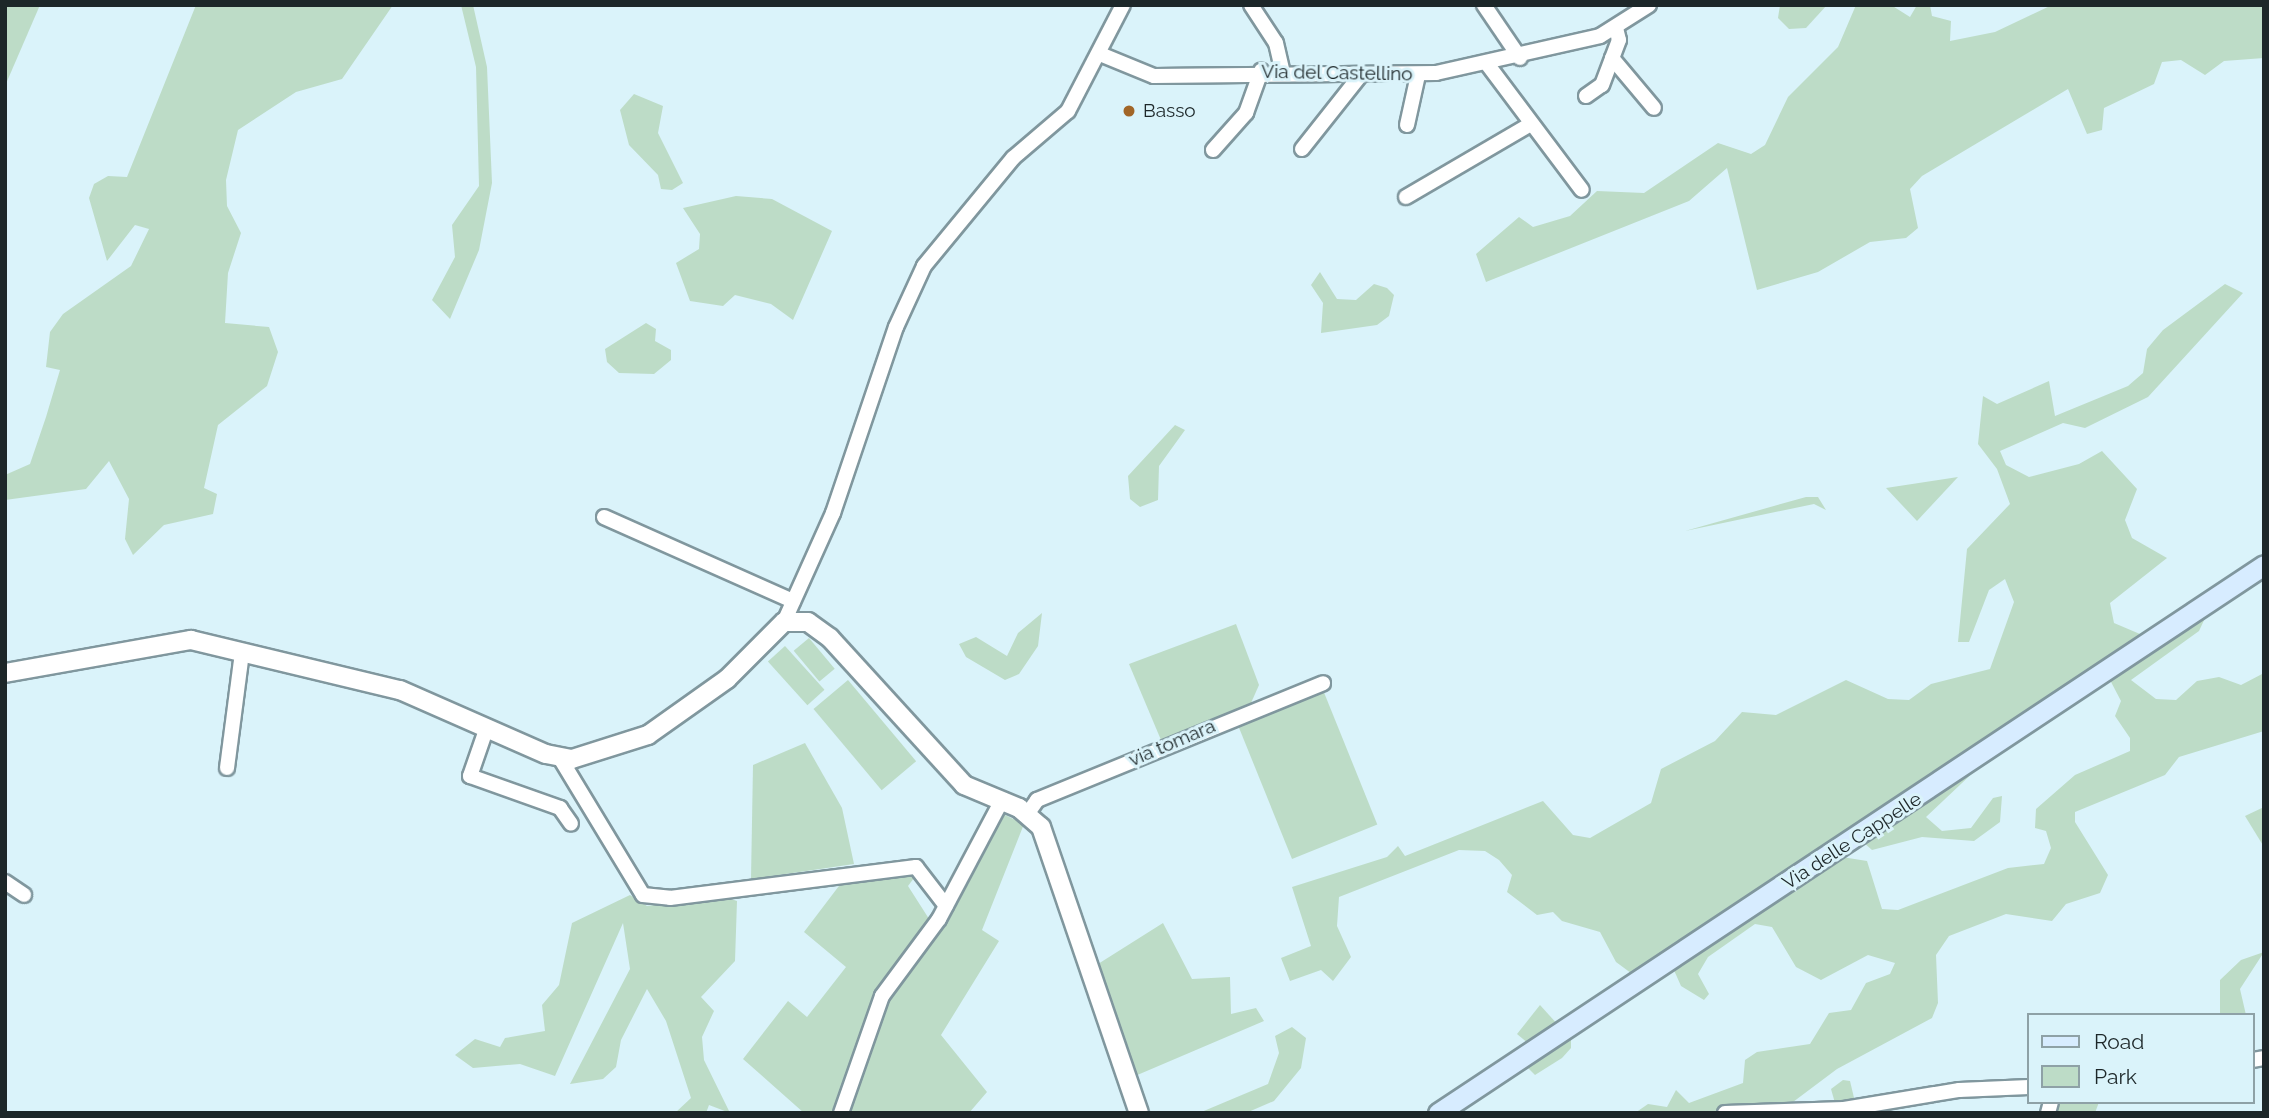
<!DOCTYPE html>
<html>
<head>
<meta charset="utf-8">
<style>
	body { margin:0 }
	#map { position:relative; width:2269px; height:1118px; overflow:hidden; background:#daf3fa; font-family:Raleway,sans-serif }
	div>[style] { position:absolute }
	.green>* { inset:0; background:#bddcc7; transform-origin:0 0 }
	.roads { filter:drop-shadow(2px 0 #80979e) drop-shadow(-2px 0 #80979e) drop-shadow(0 2px #80979e) drop-shadow(0 -2px #80979e) }
	.minor>* { height:14px; margin:-7px; padding:0 7px; transform-origin:7px; border-radius:7px; background:#fff }
	.tertiary>* { height:18px; margin:-9px; padding:0 9px; transform-origin:9px; border-radius:9px; background:#fff }
	.secondary>* { height:19px; margin:-9.5px; padding:0 9.5px; transform-origin:9.5px; border-radius:9.5px; background:#d7ecff }
	.dots>* { width:19px; height:19px; translate:-50% -50%; box-sizing:border-box; border:4px solid #daf3fa; border-radius:50% }
	span { translate:-50% -50%; white-space:nowrap; text-align:center; line-height:1.15; -webkit-text-stroke:6px #daf3fa; paint-order:stroke }
	.street-label { font-size:19px; color:#1d2729 }
	.poi-label { font-size:19px; color:#1d2729 }
	.left { translate:0 -50%; text-align:left }
	.frame { position:absolute; inset:0; border:7px solid #1d2729; pointer-events:none }
	.legend { position:absolute; left:2027px; top:1013px; width:228px; height:91px; box-sizing:border-box; background:#daf3fa; border:2px solid #8ea1a6; margin:0; padding:9px 12px; list-style:none; font-size:21px; color:#1d2729 }
	.legend li { display:flex; align-items:center; gap:14px; height:35px }
	.legend b { width:35px; border:2px solid #8ea1a6 }
</style>
</head>
<body>
<div id="map">
	<div class="green">
		<i style="clip-path:polygon(5px 5px,40px 5px,5px 86px)"></i>
		<i style="clip-path:polygon(196px 5px,393px 5px,342px 79px,296px 92px,238px 130px,226px 180px,227px 206px,241px 233px,228px 273px,225px 323px,269px 327px,278px 352px,267px 386px,218px 425px,204px 488px,217px 494px,213px 514px,164px 525px,133px 555px,125px 539px,129px 499px,109px 461px,86px 489px,5px 500px,5px 475px,30px 464px,46px 417px,60px 370px,46px 367px,50px 332px,63px 314px,131px 266px,149px 229px,135px 225px,107px 261px,89px 198px,94px 184px,108px 176px,127px 177px)"></i>
		<i style="clip-path:polygon(461px 5px,473px 5px,487px 67px,492px 183px,479px 250px,450px 319px,432px 300px,455px 257px,452px 225px,479px 186px,476px 67px)"></i>
		<i style="clip-path:polygon(1780px 5px,1827px 5px,1806px 28px,1789px 29px,1778px 18px)"></i>
		<i style="clip-path:polygon(1856px 5px,1891px 5px,1910px 17px,1917px 5px,1930px 5px,1932px 16px,1951px 21px,1950px 41px,1995px 32px,2052px 5px,2264px 5px,2264px 58px,2224px 61px,2205px 75px,2181px 60px,2162px 62px,2154px 84px,2104px 108px,2102px 130px,2087px 134px,2068px 89px,1922px 176px,1910px 189px,1918px 228px,1906px 238px,1870px 242px,1818px 272px,1757px 290px,1727px 168px,1689px 201px,1486px 282px,1476px 254px,1519px 217px,1533px 227px,1570px 216px,1597px 191px,1644px 193px,1718px 143px,1751px 154px,1765px 145px,1788px 97px,1838px 47px)"></i>
		<i style="clip-path:polygon(634px 94px,663px 106px,658px 133px,683px 183px,672px 190px,661px 189px,658px 175px,629px 145px,620px 110px)"></i>
		<i style="clip-path:polygon(736px 196px,772px 199px,832px 231px,793px 320px,771px 304px,735px 295px,723px 306px,690px 301px,676px 263px,699px 249px,700px 234px,683px 208px)"></i>
		<i style="clip-path:polygon(1320px 272px,1337px 299px,1356px 300px,1374px 284px,1387px 288px,1394px 295px,1389px 316px,1377px 325px,1321px 333px,1323px 303px,1311px 285px)"></i>
		<i style="clip-path:polygon(2225px 284px,2243px 293px,2148px 397px,2085px 428px,2063px 423px,2000px 451px,2006px 465px,2029px 477px,2079px 464px,2102px 451px,2137px 489px,2125px 520px,2132px 538px,2167px 558px,2110px 603px,2114px 623px,2147px 637px,1635px 976px,1616px 962px,1600px 932px,1562px 921px,1553px 912px,1537px 915px,1507px 892px,1512px 875px,1499px 860px,1485px 851px,1459px 850px,1339px 897px,1337px 926px,1351px 957px,1333px 981px,1321px 970px,1290px 981px,1281px 958px,1311px 946px,1292px 887px,1387px 857px,1398px 846px,1405px 856px,1543px 801px,1573px 835px,1590px 838px,1651px 803px,1661px 769px,1715px 741px,1742px 712px,1776px 715px,1846px 680px,1888px 699px,1909px 700px,1931px 684px,1990px 669px,2014px 602px,2005px 579px,1989px 590px,1969px 642px,1958px 642px,1967px 549px,2010px 504px,1997px 469px,1978px 444px,1983px 396px,1997px 404px,2049px 381px,2055px 416px,2128px 386px,2143px 373px,2147px 349px,2163px 330px)"></i>
		<i style="clip-path:polygon(646px 323px,656px 329px,655px 341px,671px 350px,671px 360px,654px 374px,619px 373px,607px 362px,605px 349px)"></i>
		<i style="clip-path:polygon(1175px 425px,1185px 430px,1159px 466px,1158px 500px,1140px 507px,1130px 499px,1128px 476px)"></i>
		<i style="clip-path:polygon(1958px 477px,1917px 521px,1886px 488px)"></i>
		<i style="clip-path:polygon(1806px 497px,1818px 497px,1826px 510px,1814px 504px,1685px 531px)"></i>
		<i style="clip-path:polygon(1042px 613px,1038px 646px,1019px 674px,1005px 680px,966px 657px,959px 644px,976px 637px,1007px 656px,1018px 633px)"></i>
		<i style="clip-path:polygon(2206px 616px,2199px 631px,2131px 680px,2156px 699px,2176px 700px,2197px 681px,2219px 677px,2241px 685px,2264px 673px,2264px 731px,2179px 757px,2165px 775px,2075px 812px,2075px 822px,2108px 875px,2100px 893px,2066px 904px,2052px 921px,2006px 914px,1949px 936px,1936px 955px,1938px 1003px,1932px 1018px,1837px 1069px,1793px 1102px,1707px 1113px,1635px 1113px,1648px 1104px,1667px 1107px,1676px 1090px,1689px 1103px,1743px 1083px,1745px 1060px,1757px 1052px,1810px 1044px,1829px 1013px,1851px 1010px,1866px 983px,1890px 974px,1895px 963px,1868px 955px,1821px 980px,1796px 967px,1772px 927px,1755px 924px,1708px 957px,1698px 974px,1709px 994px,1704px 1000px,1681px 986px,1673px 968px,1842px 857px,1867px 861px,1882px 909px,1898px 910px,2008px 868px,2044px 864px,2051px 848px,2046px 831px,2035px 828px,2036px 809px,2075px 775px,2130px 751px,2130px 738px,2115px 716px,2121px 701px,2110px 680px)"></i>
		<i style="clip-path:polygon(1236px 624px,1259px 685px,1251px 703px,1161px 740px,1129px 664px)"></i>
		<i style="left:809px;top:638px;width:40px;height:20px;rotate:50deg"></i>
		<i style="left:785px;top:646px;width:59px;height:23px;rotate:48deg"></i>
		<i style="left:848px;top:680px;width:106px;height:45px;rotate:50deg"></i>
		<i style="left:1323px;top:690px;width:145px;height:92px;rotate:68deg"></i>
		<i style="clip-path:polygon(805px 743px,842px 808px,854px 864px,751px 879px,753px 765px)"></i>
		<i style="clip-path:polygon(1980px 766px,1926px 817px,1942px 831px,1971px 828px,1993px 798px,2002px 796px,2000px 822px,1974px 841px,1922px 837px,1872px 850px,1863px 842px)"></i>
		<i style="clip-path:polygon(2264px 807px,2264px 847px,2245px 816px)"></i>
		<i style="clip-path:polygon(1003px 814px,1024px 824px,982px 930px,999px 941px,941px 1035px,987px 1092px,969px 1113px,846px 1113px,880px 1011px)"></i>
		<i style="clip-path:polygon(904px 875px,914px 878px,908px 886px,931px 922px,888px 978px,838px 1113px,804px 1113px,743px 1059px,788px 1001px,807px 1017px,846px 967px,804px 932px,845px 878px)"></i>
		<i style="clip-path:polygon(630px 895px,647px 906px,719px 895px,737px 901px,735px 961px,701px 997px,714px 1011px,702px 1037px,704px 1060px,730px 1113px,709px 1105px,706px 1113px,675px 1113px,691px 1098px,666px 1021px,647px 989px,621px 1040px,616px 1067px,603px 1079px,570px 1084px,630px 969px,623px 923px,555px 1076px,520px 1064px,473px 1068px,455px 1055px,475px 1039px,500px 1047px,505px 1038px,545px 1031px,542px 1005px,559px 985px,572px 923px)"></i>
		<i style="clip-path:polygon(1163px 923px,1192px 979px,1230px 977px,1231px 1014px,1256px 1008px,1264px 1021px,1135px 1076px,1098px 964px)"></i>
		<i style="clip-path:polygon(2264px 952px,2240px 989px,2246px 1015px,2220px 1015px,2220px 980px,2241px 960px)"></i>
		<i style="clip-path:polygon(1540px 1005px,1559px 1026px,1530px 1045px,1517px 1034px)"></i>
		<i style="clip-path:polygon(1292px 1027px,1306px 1038px,1301px 1068px,1274px 1101px,1246px 1113px,1199px 1113px,1268px 1084px,1279px 1053px,1275px 1036px)"></i>
		<i style="clip-path:polygon(1571px 1034px,1571px 1048px,1562px 1058px,1535px 1075px,1525px 1065px)"></i>
		<i style="clip-path:polygon(1843px 1080px,1850px 1081px,1855px 1102px,1835px 1103px,1831px 1089px)"></i>
		<i style="clip-path:polygon(2058px 1102px,2099px 1102px,2095px 1113px,2054px 1113px)"></i>
	</div>
	<div class="roads">
		<div class="minor">
			<i style="left:1251px;top:5px;width:45px;rotate:56.7deg"></i>
			<i style="left:1276px;top:43px;width:28px;rotate:77deg"></i>
			<i style="left:1484px;top:5px;width:64px;rotate:55.8deg"></i>
			<i style="left:1100px;top:54px;width:58px;rotate:22.2deg"></i>
			<i style="left:1154px;top:76px;width:282px;rotate:-0.6deg"></i>
			<i style="left:1436px;top:73px;width:168px;rotate:-12.7deg"></i>
			<i style="left:1600px;top:36px;width:58px;rotate:-32.3deg"></i>
			<i style="left:1612px;top:58px;width:65px;rotate:50deg"></i>
			<i style="left:1488px;top:65px;width:156px;rotate:53.1deg"></i>
			<i style="left:1586px;top:96px;width:19px;rotate:-35deg"></i>
			<i style="left:1602px;top:85px;width:48px;rotate:-69.3deg"></i>
			<i style="left:1619px;top:40px;width:12px;rotate:-104deg"></i>
			<i style="left:1407px;top:125px;width:51px;rotate:-77.6deg"></i>
			<i style="left:1302px;top:149px;width:92px;rotate:-51.6deg"></i>
			<i style="left:1213px;top:150px;width:50px;rotate:-48.3deg"></i>
			<i style="left:1246px;top:113px;width:45px;rotate:-70.3deg"></i>
			<i style="left:1406px;top:197px;width:143px;rotate:-30.3deg"></i>
			<i style="left:604px;top:517px;width:207px;rotate:24deg"></i>
			<i style="left:784px;top:622px;width:120px;rotate:-65.8deg"></i>
			<i style="left:833px;top:513px;width:196px;rotate:-71.3deg"></i>
			<i style="left:896px;top:327px;width:67px;rotate:-65.3deg"></i>
			<i style="left:924px;top:266px;width:140px;rotate:-50.5deg"></i>
			<i style="left:1013px;top:158px;width:72px;rotate:-40.5deg"></i>
			<i style="left:1068px;top:111px;width:119px;rotate:-62.6deg"></i>
			<i style="left:487px;top:727px;width:52px;rotate:109.1deg"></i>
			<i style="left:470px;top:776px;width:96px;rotate:19.6deg"></i>
			<i style="left:560px;top:808px;width:19px;rotate:55deg"></i>
			<i style="left:560px;top:758px;width:160px;rotate:58.8deg"></i>
			<i style="left:643px;top:895px;width:27px;rotate:6deg"></i>
			<i style="left:670px;top:898px;width:248px;rotate:-7.2deg"></i>
			<i style="left:916px;top:867px;width:49px;rotate:52.4deg"></i>
			<i style="left:227px;top:768px;width:117px;rotate:-82.6deg"></i>
			<i style="left:1028px;top:813px;width:16px;rotate:-55deg"></i>
			<i style="left:1037px;top:800px;width:309px;rotate:-22.2deg"></i>
			<i style="left:5px;top:882px;width:23px;rotate:34deg"></i>
			<i style="left:2253px;top:1060px;width:11px;rotate:-10deg"></i>
			<i style="left:841px;top:1113px;width:124px;rotate:-70.7deg"></i>
			<i style="left:882px;top:996px;width:96px;rotate:-53.5deg"></i>
			<i style="left:939px;top:919px;width:132px;rotate:-62.1deg"></i>
			<i style="left:1725px;top:1113px;width:119px;rotate:-1.9deg"></i>
			<i style="left:1844px;top:1109px;width:117px;rotate:-9.4deg"></i>
			<i style="left:1959px;top:1090px;width:70px;rotate:-2.5deg"></i>
			<i style="left:2048px;top:1113px;width:11px;rotate:-75deg"></i>
		</div>
		<div class="tertiary">
			<i style="left:5px;top:673px;width:189px;rotate:-10.1deg"></i>
			<i style="left:191px;top:640px;width:215px;rotate:13.5deg"></i>
			<i style="left:400px;top:690px;width:159px;rotate:23.7deg"></i>
			<i style="left:546px;top:754px;width:26px;rotate:11deg"></i>
			<i style="left:572px;top:759px;width:80px;rotate:-17.5deg"></i>
			<i style="left:648px;top:735px;width:97px;rotate:-35.3deg"></i>
			<i style="left:727px;top:679px;width:81px;rotate:-45deg"></i>
			<i style="left:784px;top:622px;width:24px"></i>
			<i style="left:808px;top:622px;width:27px;rotate:36deg"></i>
			<i style="left:830px;top:638px;width:199px;rotate:47.6deg"></i>
			<i style="left:964px;top:785px;width:60px;rotate:22.7deg"></i>
			<i style="left:1019px;top:808px;width:29px;rotate:41deg"></i>
			<i style="left:1041px;top:827px;width:302px;rotate:71.1deg"></i>
		</div>
		<div class="secondary">
			<i style="left:1438px;top:1113px;width:991px;rotate:-33.56deg"></i>
		</div>
	</div>
	<div class="dots">
		<i style="left:1129px;top:111px;background:#a16527"></i>
	</div>
	<div class="street-label">
		<span style="left:1337px;top:73px;rotate:1deg">Via del Castellino</span>
		<span style="left:1172px;top:743px;rotate:-23deg">via tomara</span>
		<span style="left:1852px;top:841px;rotate:-33deg">Via delle Cappelle</span>
	</div>
	<div class="poi-label">
		<span class="left" style="left:1143px;top:111px">Basso</span>
	</div>
	<div class="frame"></div>
	<ul class="legend">
	<li><b style="height:9px;background:#d7ecff"></b>Road</li>
	<li><b style="height:19px;background:#bddcc7"></b>Park</li>
	</ul>
</div>
</body>
</html>
